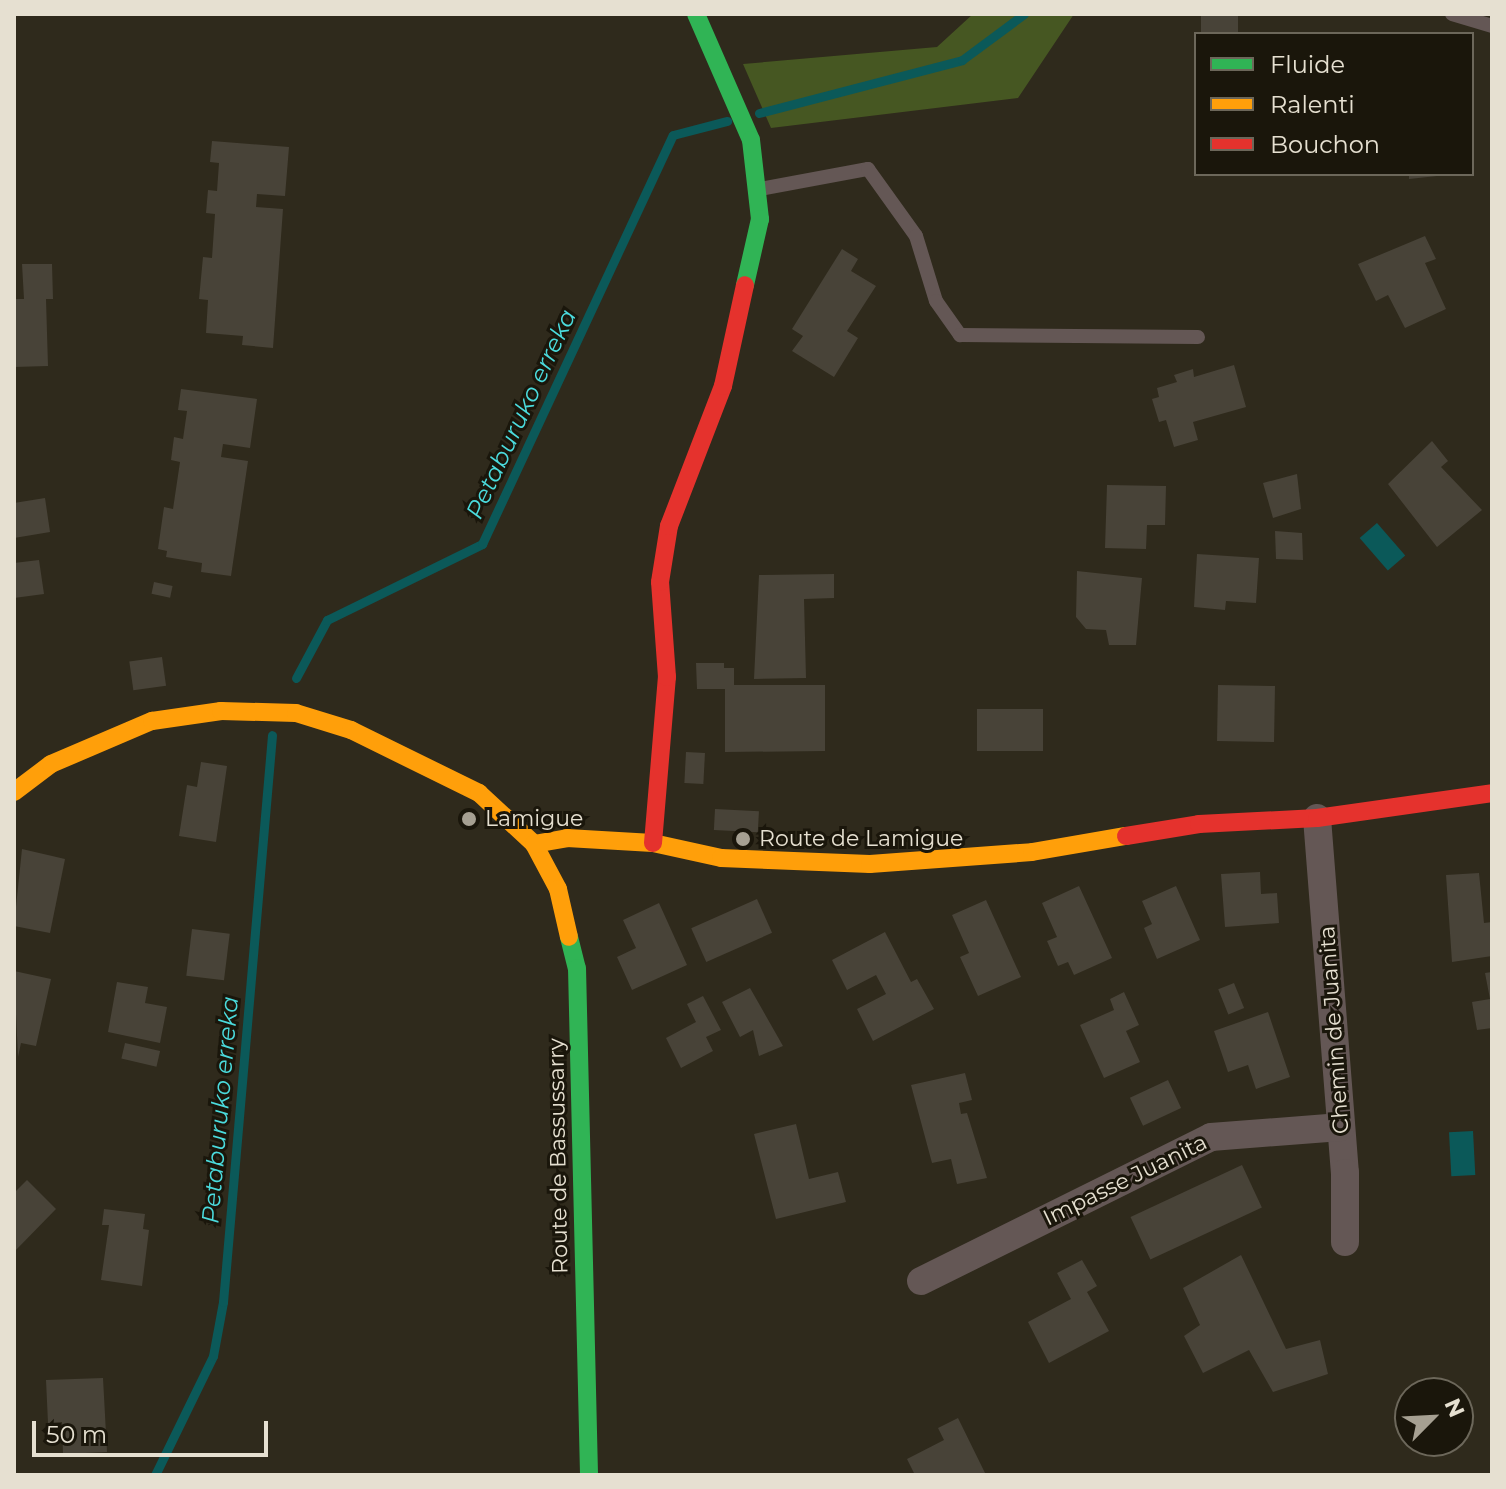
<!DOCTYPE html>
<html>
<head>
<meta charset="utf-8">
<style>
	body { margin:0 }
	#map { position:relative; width:1506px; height:1489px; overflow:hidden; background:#2f2a1c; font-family:Montserrat,sans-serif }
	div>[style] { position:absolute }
	.green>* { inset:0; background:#465722 }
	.water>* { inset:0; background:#0b5959; transform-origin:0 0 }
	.stream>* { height:9px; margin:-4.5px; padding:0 4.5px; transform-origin:4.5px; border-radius:4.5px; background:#0b5959 }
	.building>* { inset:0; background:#484338; transform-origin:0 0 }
	.lane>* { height:14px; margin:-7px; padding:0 7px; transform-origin:7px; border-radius:7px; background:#645755 }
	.street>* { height:28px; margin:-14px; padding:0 14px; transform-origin:14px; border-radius:14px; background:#645755 }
	.fast>* { height:18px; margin:-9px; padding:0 9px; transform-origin:9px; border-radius:9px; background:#30b455 }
	.slow>* { height:18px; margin:-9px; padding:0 9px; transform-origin:9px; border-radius:9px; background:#ff9f0a }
	.jam>* { height:18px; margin:-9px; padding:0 9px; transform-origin:9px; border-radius:9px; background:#e5322d }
	.dots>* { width:22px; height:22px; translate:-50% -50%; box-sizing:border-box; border:4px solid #1a160b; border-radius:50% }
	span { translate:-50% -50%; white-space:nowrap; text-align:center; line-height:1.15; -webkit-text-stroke:6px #1a160b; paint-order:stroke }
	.poi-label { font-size:22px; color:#e6e0d1 }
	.left { translate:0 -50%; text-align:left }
	.street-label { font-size:22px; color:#e6e0d1 }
	.water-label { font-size:24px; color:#4bdbdd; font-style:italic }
	.frame { position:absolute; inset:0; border:16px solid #e6e0d1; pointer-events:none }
	.legend { position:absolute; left:1194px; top:32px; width:280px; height:144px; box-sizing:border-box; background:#1a160b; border:2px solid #6c675a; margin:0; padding:10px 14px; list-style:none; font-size:24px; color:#e6e0d1 }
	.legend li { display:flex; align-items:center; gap:16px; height:40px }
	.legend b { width:40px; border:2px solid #6c675a }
	.north { position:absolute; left:1394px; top:1377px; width:80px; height:80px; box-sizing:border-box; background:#1a160b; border:2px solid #6c675a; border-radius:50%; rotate:66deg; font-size:22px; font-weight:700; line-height:32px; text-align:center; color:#e6e0d1 }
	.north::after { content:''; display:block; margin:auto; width:28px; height:36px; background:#a6a092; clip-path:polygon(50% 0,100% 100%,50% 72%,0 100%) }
	.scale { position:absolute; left:32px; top:1421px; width:236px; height:36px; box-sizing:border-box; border:4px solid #e6e0d1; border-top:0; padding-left:10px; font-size:24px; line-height:28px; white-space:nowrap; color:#e6e0d1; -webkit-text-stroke:6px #1a160b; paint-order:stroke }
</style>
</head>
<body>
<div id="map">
	<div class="green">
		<i style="clip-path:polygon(973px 14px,1074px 14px,1018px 98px,771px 128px,743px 64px,937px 47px)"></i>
	</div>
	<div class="water">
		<i style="left:1377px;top:523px;width:43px;height:23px;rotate:49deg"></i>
		<i style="left:1473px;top:1131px;width:44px;height:24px;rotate:87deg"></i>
	</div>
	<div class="stream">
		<i style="left:759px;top:113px;width:210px;rotate:-14.6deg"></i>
		<i style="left:962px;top:60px;width:77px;rotate:-36.6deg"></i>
		<i style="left:296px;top:678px;width:66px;rotate:-61.9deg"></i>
		<i style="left:327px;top:620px;width:173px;rotate:-26.1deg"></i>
		<i style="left:482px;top:544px;width:451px;rotate:-65deg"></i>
		<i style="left:673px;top:135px;width:56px;rotate:-14.5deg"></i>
		<i style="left:155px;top:1475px;width:132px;rotate:-64deg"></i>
		<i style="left:213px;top:1356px;width:55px;rotate:-79.5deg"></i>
		<i style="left:223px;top:1302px;width:569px;rotate:-85.06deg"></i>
	</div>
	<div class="building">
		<i style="left:1201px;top:14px;width:37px;height:20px"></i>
		<i style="clip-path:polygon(212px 141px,289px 147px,285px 196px,257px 194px,256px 207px,283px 209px,273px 348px,242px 345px,243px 336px,206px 333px,208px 300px,199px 299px,203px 257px,212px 258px,215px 214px,206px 213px,208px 190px,217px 191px,219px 163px,210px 162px)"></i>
		<i style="clip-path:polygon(1409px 174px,1437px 174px,1437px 176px,1409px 179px)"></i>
		<i style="clip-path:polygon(1425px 236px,1436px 259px,1425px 263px,1446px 309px,1405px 328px,1388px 295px,1376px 301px,1358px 264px)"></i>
		<i style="clip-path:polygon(842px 249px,858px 259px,851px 271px,876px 286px,847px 331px,858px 338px,834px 377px,792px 351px,803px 336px,792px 329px)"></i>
		<i style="clip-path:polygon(22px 264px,52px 264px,53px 299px,46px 299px,48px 366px,14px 367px,14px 299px,24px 299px)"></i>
		<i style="clip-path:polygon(1234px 365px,1246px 407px,1193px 422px,1198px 440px,1174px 447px,1166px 420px,1159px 422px,1152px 399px,1159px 397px,1157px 388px,1177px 382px,1174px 375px,1193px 369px,1194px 377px)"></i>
		<i style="clip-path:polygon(181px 389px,257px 399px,250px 448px,223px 444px,221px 457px,248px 461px,231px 576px,201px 572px,202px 563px,166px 557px,167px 551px,158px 549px,164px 507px,173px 509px,180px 462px,171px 460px,174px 437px,183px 439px,187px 411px,178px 410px)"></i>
		<i style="clip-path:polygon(1432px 441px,1448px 461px,1441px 467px,1482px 510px,1437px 547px,1388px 484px)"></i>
		<i style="clip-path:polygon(1297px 474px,1301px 509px,1273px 518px,1263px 483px)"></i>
		<i style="clip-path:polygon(1107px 485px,1166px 486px,1165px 525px,1147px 525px,1146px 549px,1105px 548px)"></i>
		<i style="clip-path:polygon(45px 498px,50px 532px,14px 538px,14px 503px)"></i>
		<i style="clip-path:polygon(1275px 531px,1302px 533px,1303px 560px,1276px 559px)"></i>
		<i style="clip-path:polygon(1197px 554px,1259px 558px,1256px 603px,1226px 601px,1225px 610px,1194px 607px)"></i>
		<i style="clip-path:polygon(39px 560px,44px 594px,14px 598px,14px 563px)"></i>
		<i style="clip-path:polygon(1077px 571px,1142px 578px,1136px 645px,1109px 645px,1106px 630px,1086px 629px,1076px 617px)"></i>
		<i style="clip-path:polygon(834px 574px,834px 598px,804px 599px,806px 678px,754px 679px,759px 575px)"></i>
		<i style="left:154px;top:582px;width:19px;height:12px;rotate:12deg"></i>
		<i style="left:162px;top:657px;width:29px;height:33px;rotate:82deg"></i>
		<i style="clip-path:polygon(696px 663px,724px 663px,724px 668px,734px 668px,734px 685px,825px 685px,825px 751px,725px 752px,725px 689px,697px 689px)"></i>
		<i style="left:1218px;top:685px;width:57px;height:56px;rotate:1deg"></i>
		<i style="left:977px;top:709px;width:66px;height:42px"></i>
		<i style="left:686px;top:752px;width:19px;height:31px;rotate:3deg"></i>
		<i style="clip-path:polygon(201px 762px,227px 766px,216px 842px,179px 836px,187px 785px,197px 787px)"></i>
		<i style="left:715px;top:809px;width:44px;height:21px;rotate:3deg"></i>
		<i style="clip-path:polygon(22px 849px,65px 859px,50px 933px,14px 926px)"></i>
		<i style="clip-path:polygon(1260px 872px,1261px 894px,1277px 893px,1279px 923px,1225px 927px,1221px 874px)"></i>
		<i style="clip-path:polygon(1479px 873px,1484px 923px,1492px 922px,1492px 956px,1452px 962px,1446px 875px)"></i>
		<i style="clip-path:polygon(1079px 886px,1112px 958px,1074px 975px,1068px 962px,1058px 966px,1047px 941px,1057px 937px,1042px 903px)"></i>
		<i style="clip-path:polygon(1176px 886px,1200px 940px,1157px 959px,1144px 928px,1152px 924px,1142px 901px)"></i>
		<i style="left:757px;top:899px;width:37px;height:72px;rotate:66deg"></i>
		<i style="clip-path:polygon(986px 900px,1021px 977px,978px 996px,960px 957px,969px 953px,952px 915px)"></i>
		<i style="clip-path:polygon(659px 903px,687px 965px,632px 990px,617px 957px,636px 948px,623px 920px)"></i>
		<i style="left:192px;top:929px;width:38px;height:47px;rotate:7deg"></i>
		<i style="clip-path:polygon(885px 932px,911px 982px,917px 979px,934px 1009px,873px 1041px,857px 1009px,886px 994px,876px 975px,847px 990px,832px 960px)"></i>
		<i style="clip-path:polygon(14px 971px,51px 979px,36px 1046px,21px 1043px,18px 1057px)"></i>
		<i style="clip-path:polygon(1492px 972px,1492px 1028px,1477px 1030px,1472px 1002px,1490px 999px,1485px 973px)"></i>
		<i style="clip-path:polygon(117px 982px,148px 987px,145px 1003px,167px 1007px,160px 1043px,108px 1032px)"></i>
		<i style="left:1234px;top:983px;width:27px;height:17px;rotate:68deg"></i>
		<i style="clip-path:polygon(750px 988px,783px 1046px,759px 1056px,753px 1030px,740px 1037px,722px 1002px)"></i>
		<i style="clip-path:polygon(1124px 992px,1139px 1025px,1126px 1031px,1140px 1062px,1104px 1078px,1080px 1025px,1114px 1010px,1110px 999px)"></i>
		<i style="clip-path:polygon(703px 996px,721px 1030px,706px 1037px,713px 1051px,681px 1068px,666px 1038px,696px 1022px,687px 1004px)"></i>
		<i style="clip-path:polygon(1268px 1012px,1290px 1077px,1256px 1089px,1248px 1065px,1228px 1072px,1214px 1031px)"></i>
		<i style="left:125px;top:1043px;width:36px;height:16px;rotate:13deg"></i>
		<i style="clip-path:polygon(965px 1073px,972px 1100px,959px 1103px,961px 1114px,967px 1113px,987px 1178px,957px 1184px,951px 1159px,932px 1163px,911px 1085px)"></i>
		<i style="left:1168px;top:1080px;width:31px;height:42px;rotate:65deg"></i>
		<i style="clip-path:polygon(796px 1124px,809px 1179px,838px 1172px,846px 1202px,776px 1219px,754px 1134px)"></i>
		<i style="left:1242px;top:1165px;width:47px;height:123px;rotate:65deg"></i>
		<i style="clip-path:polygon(27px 1180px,56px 1209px,14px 1252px,14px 1193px)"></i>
		<i style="clip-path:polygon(104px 1209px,145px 1214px,143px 1229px,149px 1230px,142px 1286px,101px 1280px,109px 1225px,102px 1225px)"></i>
		<i style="clip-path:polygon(1241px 1255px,1286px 1349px,1320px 1340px,1328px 1374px,1273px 1392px,1249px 1350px,1203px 1373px,1184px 1336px,1200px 1325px,1183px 1288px)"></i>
		<i style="clip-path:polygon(1082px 1260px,1097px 1286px,1087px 1292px,1109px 1331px,1049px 1363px,1028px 1322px,1071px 1299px,1057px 1273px)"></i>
		<i style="clip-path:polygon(103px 1378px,107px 1452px,63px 1454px,62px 1422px,48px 1423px,46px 1380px)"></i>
		<i style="clip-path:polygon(958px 1418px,986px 1475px,915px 1475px,907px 1459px,944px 1440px,938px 1428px)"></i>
	</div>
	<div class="lane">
		<i style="left:1452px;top:14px;width:42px;rotate:16.7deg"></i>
		<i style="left:760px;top:189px;width:110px;rotate:-10.5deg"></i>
		<i style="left:868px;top:169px;width:82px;rotate:54.4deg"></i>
		<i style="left:916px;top:236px;width:68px;rotate:72.9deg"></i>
		<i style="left:936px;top:301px;width:42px;rotate:54.8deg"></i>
		<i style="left:960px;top:335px;width:238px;rotate:0.5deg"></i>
	</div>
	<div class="street">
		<i style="left:1317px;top:818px;width:356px;rotate:85.5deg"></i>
		<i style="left:1345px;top:1173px;width:69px;rotate:90deg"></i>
		<i style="left:921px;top:1281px;width:324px;rotate:-26.4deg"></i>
		<i style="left:1211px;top:1137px;width:130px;rotate:-4.4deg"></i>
	</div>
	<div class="fast">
		<i style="left:696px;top:14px;width:137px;rotate:66.4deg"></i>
		<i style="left:751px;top:140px;width:80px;rotate:83.5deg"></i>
		<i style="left:760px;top:219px;width:68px;rotate:102.8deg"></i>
		<i style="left:569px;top:937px;width:32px;rotate:76deg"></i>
		<i style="left:577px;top:968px;width:507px;rotate:88.64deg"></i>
	</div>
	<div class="slow">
		<i style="left:14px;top:792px;width:46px;rotate:-37.1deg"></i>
		<i style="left:51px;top:764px;width:110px;rotate:-23.1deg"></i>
		<i style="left:152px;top:721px;width:70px;rotate:-8.2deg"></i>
		<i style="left:221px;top:711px;width:75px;rotate:1.5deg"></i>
		<i style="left:296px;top:713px;width:58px;rotate:17.2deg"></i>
		<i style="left:351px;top:730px;width:143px;rotate:26.2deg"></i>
		<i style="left:479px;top:793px;width:75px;rotate:42.8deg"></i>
		<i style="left:534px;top:844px;width:51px;rotate:61.9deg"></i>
		<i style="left:558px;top:889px;width:49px;rotate:77.1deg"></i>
		<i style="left:534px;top:844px;width:34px;rotate:-10deg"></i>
		<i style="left:567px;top:838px;width:86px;rotate:3.3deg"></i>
		<i style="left:653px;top:843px;width:70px;rotate:12.4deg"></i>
		<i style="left:721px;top:858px;width:149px;rotate:2.3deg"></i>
		<i style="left:870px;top:864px;width:162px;rotate:-4.2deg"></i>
		<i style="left:1032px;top:852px;width:95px;rotate:-9.7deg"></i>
	</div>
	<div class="jam">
		<i style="left:1126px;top:836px;width:74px;rotate:-9.3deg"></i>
		<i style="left:1199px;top:824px;width:118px;rotate:-2.9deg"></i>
		<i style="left:1317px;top:818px;width:177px;rotate:-8.1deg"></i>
		<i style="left:653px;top:843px;width:167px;rotate:-85.2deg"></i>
		<i style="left:667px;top:677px;width:95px;rotate:-94.2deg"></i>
		<i style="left:660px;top:582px;width:57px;rotate:-80.9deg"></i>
		<i style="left:669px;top:526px;width:150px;rotate:-68.9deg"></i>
		<i style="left:723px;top:386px;width:103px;rotate:-77.7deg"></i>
	</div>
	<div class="dots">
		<i style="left:469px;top:819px;background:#a6a092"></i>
		<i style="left:743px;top:839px;background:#a6a092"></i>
	</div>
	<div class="poi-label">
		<span class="left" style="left:485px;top:819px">Lamigue</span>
		<span class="left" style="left:759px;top:839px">Route de Lamigue</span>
	</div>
	<div class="street-label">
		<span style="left:1334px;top:1030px;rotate:-94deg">Chemin de Juanita</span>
		<span style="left:558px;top:1156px;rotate:-91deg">Route de Bassussarry</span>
		<span style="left:1125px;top:1180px;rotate:-26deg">Impasse Juanita</span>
	</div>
	<div class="water-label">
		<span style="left:521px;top:414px;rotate:-65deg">Petaburuko erreka</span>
		<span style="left:220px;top:1110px;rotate:-85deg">Petaburuko erreka</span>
	</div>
	<div class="frame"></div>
	<ul class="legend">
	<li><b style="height:10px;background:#30b455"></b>Fluide</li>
	<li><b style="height:10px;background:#ff9f0a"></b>Ralenti</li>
	<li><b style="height:10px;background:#e5322d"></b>Bouchon</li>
	</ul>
	<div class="north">N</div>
	<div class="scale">50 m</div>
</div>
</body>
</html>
